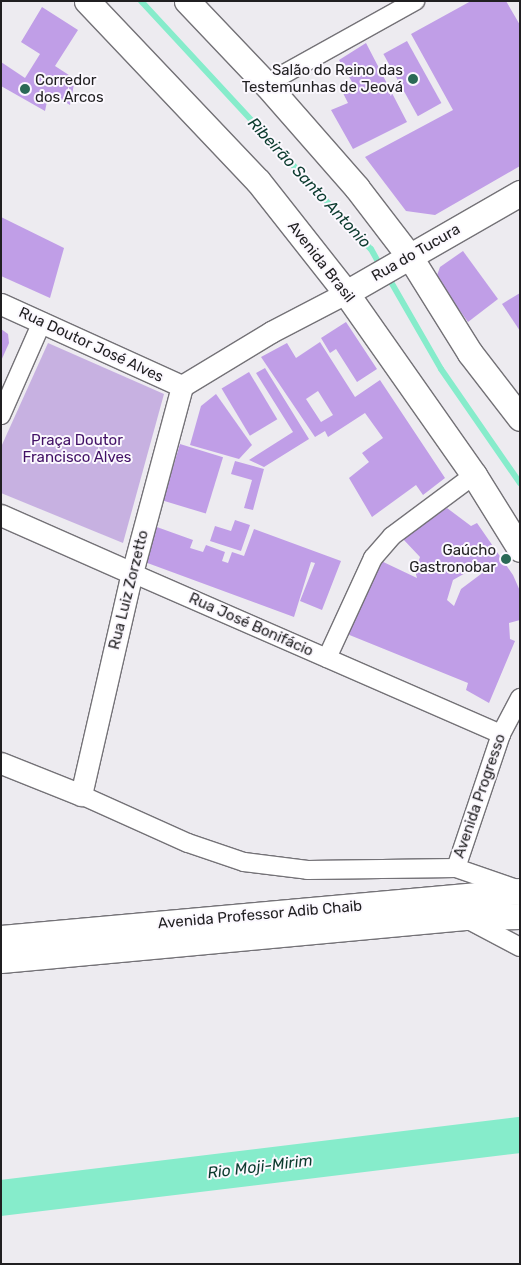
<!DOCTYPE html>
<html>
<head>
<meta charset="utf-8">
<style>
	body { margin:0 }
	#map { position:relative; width:521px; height:1265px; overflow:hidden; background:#edebf0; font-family:Rubik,sans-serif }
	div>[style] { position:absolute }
	.green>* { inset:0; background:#c7b1e1 }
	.stream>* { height:6px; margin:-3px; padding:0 3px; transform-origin:3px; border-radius:3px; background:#86eccb }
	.river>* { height:36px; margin:-18px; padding:0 18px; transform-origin:18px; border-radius:18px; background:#86eccb }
	.building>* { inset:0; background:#c09ee7; transform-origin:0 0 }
	.roads { filter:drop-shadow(1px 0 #747277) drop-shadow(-1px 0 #747277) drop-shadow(0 1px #747277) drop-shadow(0 -1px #747277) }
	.minor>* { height:18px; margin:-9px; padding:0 9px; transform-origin:9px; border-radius:9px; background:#fff }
	.tertiary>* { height:21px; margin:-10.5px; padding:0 10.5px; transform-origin:10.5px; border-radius:10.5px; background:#fff }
	.secondary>* { height:25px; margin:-12.5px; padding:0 12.5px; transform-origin:12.5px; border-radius:12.5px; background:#fff }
	.dots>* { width:14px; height:14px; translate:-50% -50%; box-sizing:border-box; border:2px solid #fbf8fe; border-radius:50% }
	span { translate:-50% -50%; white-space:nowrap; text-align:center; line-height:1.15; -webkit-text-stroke:4px #fbf8fe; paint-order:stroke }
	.poi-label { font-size:15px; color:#201f21 }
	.right { translate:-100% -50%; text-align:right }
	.left { translate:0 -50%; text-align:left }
	.street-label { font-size:15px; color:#201f21 }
	.park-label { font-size:15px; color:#421166 }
	.water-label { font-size:16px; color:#0b3b2e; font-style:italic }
	.frame { position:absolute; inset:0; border:2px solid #201f21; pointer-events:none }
</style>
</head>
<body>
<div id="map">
	<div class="green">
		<i style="clip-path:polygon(48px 343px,164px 394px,123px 543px,1px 493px,1px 447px)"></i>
	</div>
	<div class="stream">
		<i style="left:141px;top:1px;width:338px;rotate:47.2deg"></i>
		<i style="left:371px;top:249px;width:21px;rotate:61deg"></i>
		<i style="left:387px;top:275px;width:108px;rotate:60.1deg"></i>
		<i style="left:441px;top:369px;width:139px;rotate:55.3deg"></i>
	</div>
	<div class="river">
		<i style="left:1px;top:1198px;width:523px;rotate:-6.92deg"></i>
	</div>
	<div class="building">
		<i style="clip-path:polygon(471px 1px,506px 1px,520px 25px,520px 166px,435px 215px,406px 211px,365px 157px,453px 110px,411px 34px)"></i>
		<i style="clip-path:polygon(42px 7px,78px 30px,55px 66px,75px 79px,70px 105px,49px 92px,45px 111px,1px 86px,1px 62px,25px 78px,40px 54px,21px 42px)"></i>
		<i style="left:407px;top:41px;width:71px;height:27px;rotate:61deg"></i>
		<i style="clip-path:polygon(366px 43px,407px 122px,353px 149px,331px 110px,348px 103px,343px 93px,355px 87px,339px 60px)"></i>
		<i style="clip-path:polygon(1px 217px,64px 248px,50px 298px,1px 276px)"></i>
		<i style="clip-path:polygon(463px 251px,498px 299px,468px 322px,436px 278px,440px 267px)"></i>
		<i style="clip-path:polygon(520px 293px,520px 331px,502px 304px)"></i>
		<i style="clip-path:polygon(346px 322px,377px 369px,357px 382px,336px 349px,330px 353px,321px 338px)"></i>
		<i style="clip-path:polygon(1px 329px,8px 334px,9px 343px,1px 361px)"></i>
		<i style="clip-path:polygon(evenodd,320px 342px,355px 397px,380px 380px,445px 478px,423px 495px,416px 485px,372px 517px,349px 478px,369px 462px,362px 453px,383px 438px,365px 413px,328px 437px,325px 431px,315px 437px,261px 357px,287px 343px,296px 358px,320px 342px,318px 391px,333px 415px,321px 422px,306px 399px,318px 391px)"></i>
		<i style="clip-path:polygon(265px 368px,309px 439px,264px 467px,249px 460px,293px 432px,256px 373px)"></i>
		<i style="left:249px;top:372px;width:55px;height:32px;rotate:59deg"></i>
		<i style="clip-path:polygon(216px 394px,252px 445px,239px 459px,190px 445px,201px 406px)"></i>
		<i style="left:180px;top:444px;width:45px;height:59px;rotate:17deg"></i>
		<i style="clip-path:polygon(235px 461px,264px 469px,253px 510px,244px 508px,252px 480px,231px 474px)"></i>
		<i style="clip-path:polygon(evenodd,447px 508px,471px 526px,477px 523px,513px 575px,520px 591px,520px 620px,509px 623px,510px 639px,515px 641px,489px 703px,466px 690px,468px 683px,347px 634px,377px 559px,417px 578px,415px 571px,420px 557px,403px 539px,421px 523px,447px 508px,483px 563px,485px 571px,461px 589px,454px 606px,447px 600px,453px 580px,483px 563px)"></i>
		<i style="clip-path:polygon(235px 520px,250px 525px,241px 551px,210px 541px,215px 526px,231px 531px)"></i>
		<i style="clip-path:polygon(154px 526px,193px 540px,190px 548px,203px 552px,206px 545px,225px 552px,222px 561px,228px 563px,232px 552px,244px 556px,254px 529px,341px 561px,322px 610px,300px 601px,315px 563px,311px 562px,294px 617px,142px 561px)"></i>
	</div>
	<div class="roads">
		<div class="minor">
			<i style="left:266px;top:84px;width:171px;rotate:-29.1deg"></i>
			<i style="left:1px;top:415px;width:102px;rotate:-66.2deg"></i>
			<i style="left:132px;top:573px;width:403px;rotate:23.6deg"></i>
			<i style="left:327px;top:658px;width:110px;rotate:-65.3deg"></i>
			<i style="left:373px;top:558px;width:29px;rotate:-49deg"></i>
			<i style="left:392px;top:536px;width:102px;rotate:-36.6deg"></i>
			<i style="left:81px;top:795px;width:117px;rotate:24.2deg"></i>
			<i style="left:188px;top:843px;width:59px;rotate:18.7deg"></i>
			<i style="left:244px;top:862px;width:64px;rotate:7.1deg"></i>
			<i style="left:308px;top:870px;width:148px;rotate:-0.8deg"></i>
			<i style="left:456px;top:868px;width:65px;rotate:19deg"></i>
			<i style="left:456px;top:868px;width:141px;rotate:-71.4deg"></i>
			<i style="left:501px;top:734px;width:41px;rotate:-62.2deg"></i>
			<i style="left:465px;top:918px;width:62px;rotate:27.8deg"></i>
		</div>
		<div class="tertiary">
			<i style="left:1px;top:304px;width:199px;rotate:24.4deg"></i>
			<i style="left:182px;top:386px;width:104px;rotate:-31.2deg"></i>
			<i style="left:271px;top:332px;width:85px;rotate:-27.5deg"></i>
			<i style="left:1px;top:515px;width:143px;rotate:23.9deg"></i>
			<i style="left:1px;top:763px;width:86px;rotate:21.8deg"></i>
			<i style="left:81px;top:795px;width:228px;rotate:-77.1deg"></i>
			<i style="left:132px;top:573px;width:194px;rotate:-75deg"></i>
		</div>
		<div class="secondary">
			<i style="left:87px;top:1px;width:248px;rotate:46.5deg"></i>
			<i style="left:258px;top:181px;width:142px;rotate:51.8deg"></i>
			<i style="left:346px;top:293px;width:223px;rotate:54.9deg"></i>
			<i style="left:474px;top:475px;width:87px;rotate:58.1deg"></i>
			<i style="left:187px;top:1px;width:115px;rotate:46.4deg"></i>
			<i style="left:266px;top:84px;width:138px;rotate:48.8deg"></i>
			<i style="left:357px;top:188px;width:87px;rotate:52.5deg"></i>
			<i style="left:410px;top:257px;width:113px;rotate:58deg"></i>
			<i style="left:470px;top:353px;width:82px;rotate:52.4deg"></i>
			<i style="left:346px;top:293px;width:201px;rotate:-29.9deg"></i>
			<i style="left:1px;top:938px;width:521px;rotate:-5.17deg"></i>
			<i style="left:1px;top:960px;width:466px;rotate:-5.3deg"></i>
			<i style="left:465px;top:917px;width:55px;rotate:-1deg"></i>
		</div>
	</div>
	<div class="dots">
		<i style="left:413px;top:79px;background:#2a6956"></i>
		<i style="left:25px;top:89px;background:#2a6956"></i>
		<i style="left:506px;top:559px;background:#2a6956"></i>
	</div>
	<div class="poi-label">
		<span class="right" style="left:403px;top:79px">Salão do Reino das<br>Testemunhas de Jeová</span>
		<span class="left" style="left:35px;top:89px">Corredor<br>dos Arcos</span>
		<span class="right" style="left:496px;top:559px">Gaúcho<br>Gastronobar</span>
	</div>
	<div class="street-label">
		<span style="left:416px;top:253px;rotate:-30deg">Rua do Tucura</span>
		<span style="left:321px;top:262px;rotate:52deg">Avenida Brasil</span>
		<span style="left:91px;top:345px;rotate:25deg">Rua Doutor José Alves</span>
		<span style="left:129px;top:590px;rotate:-76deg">Rua Luiz Zorzetto</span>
		<span style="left:251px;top:625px;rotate:24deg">Rua José Bonifácio</span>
		<span style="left:480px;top:796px;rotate:-71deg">Avenida Progresso</span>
		<span style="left:260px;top:915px;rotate:-5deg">Avenida Professor Adib Chaib</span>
	</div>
	<div class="park-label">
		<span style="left:77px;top:449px">Praça Doutor<br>Francisco Alves</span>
	</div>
	<div class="water-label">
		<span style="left:309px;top:183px;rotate:47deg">Ribeirão Santo Antonio</span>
		<span style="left:260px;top:1167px;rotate:-7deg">Rio Moji-Mirim</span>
	</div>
	<div class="frame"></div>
</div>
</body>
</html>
